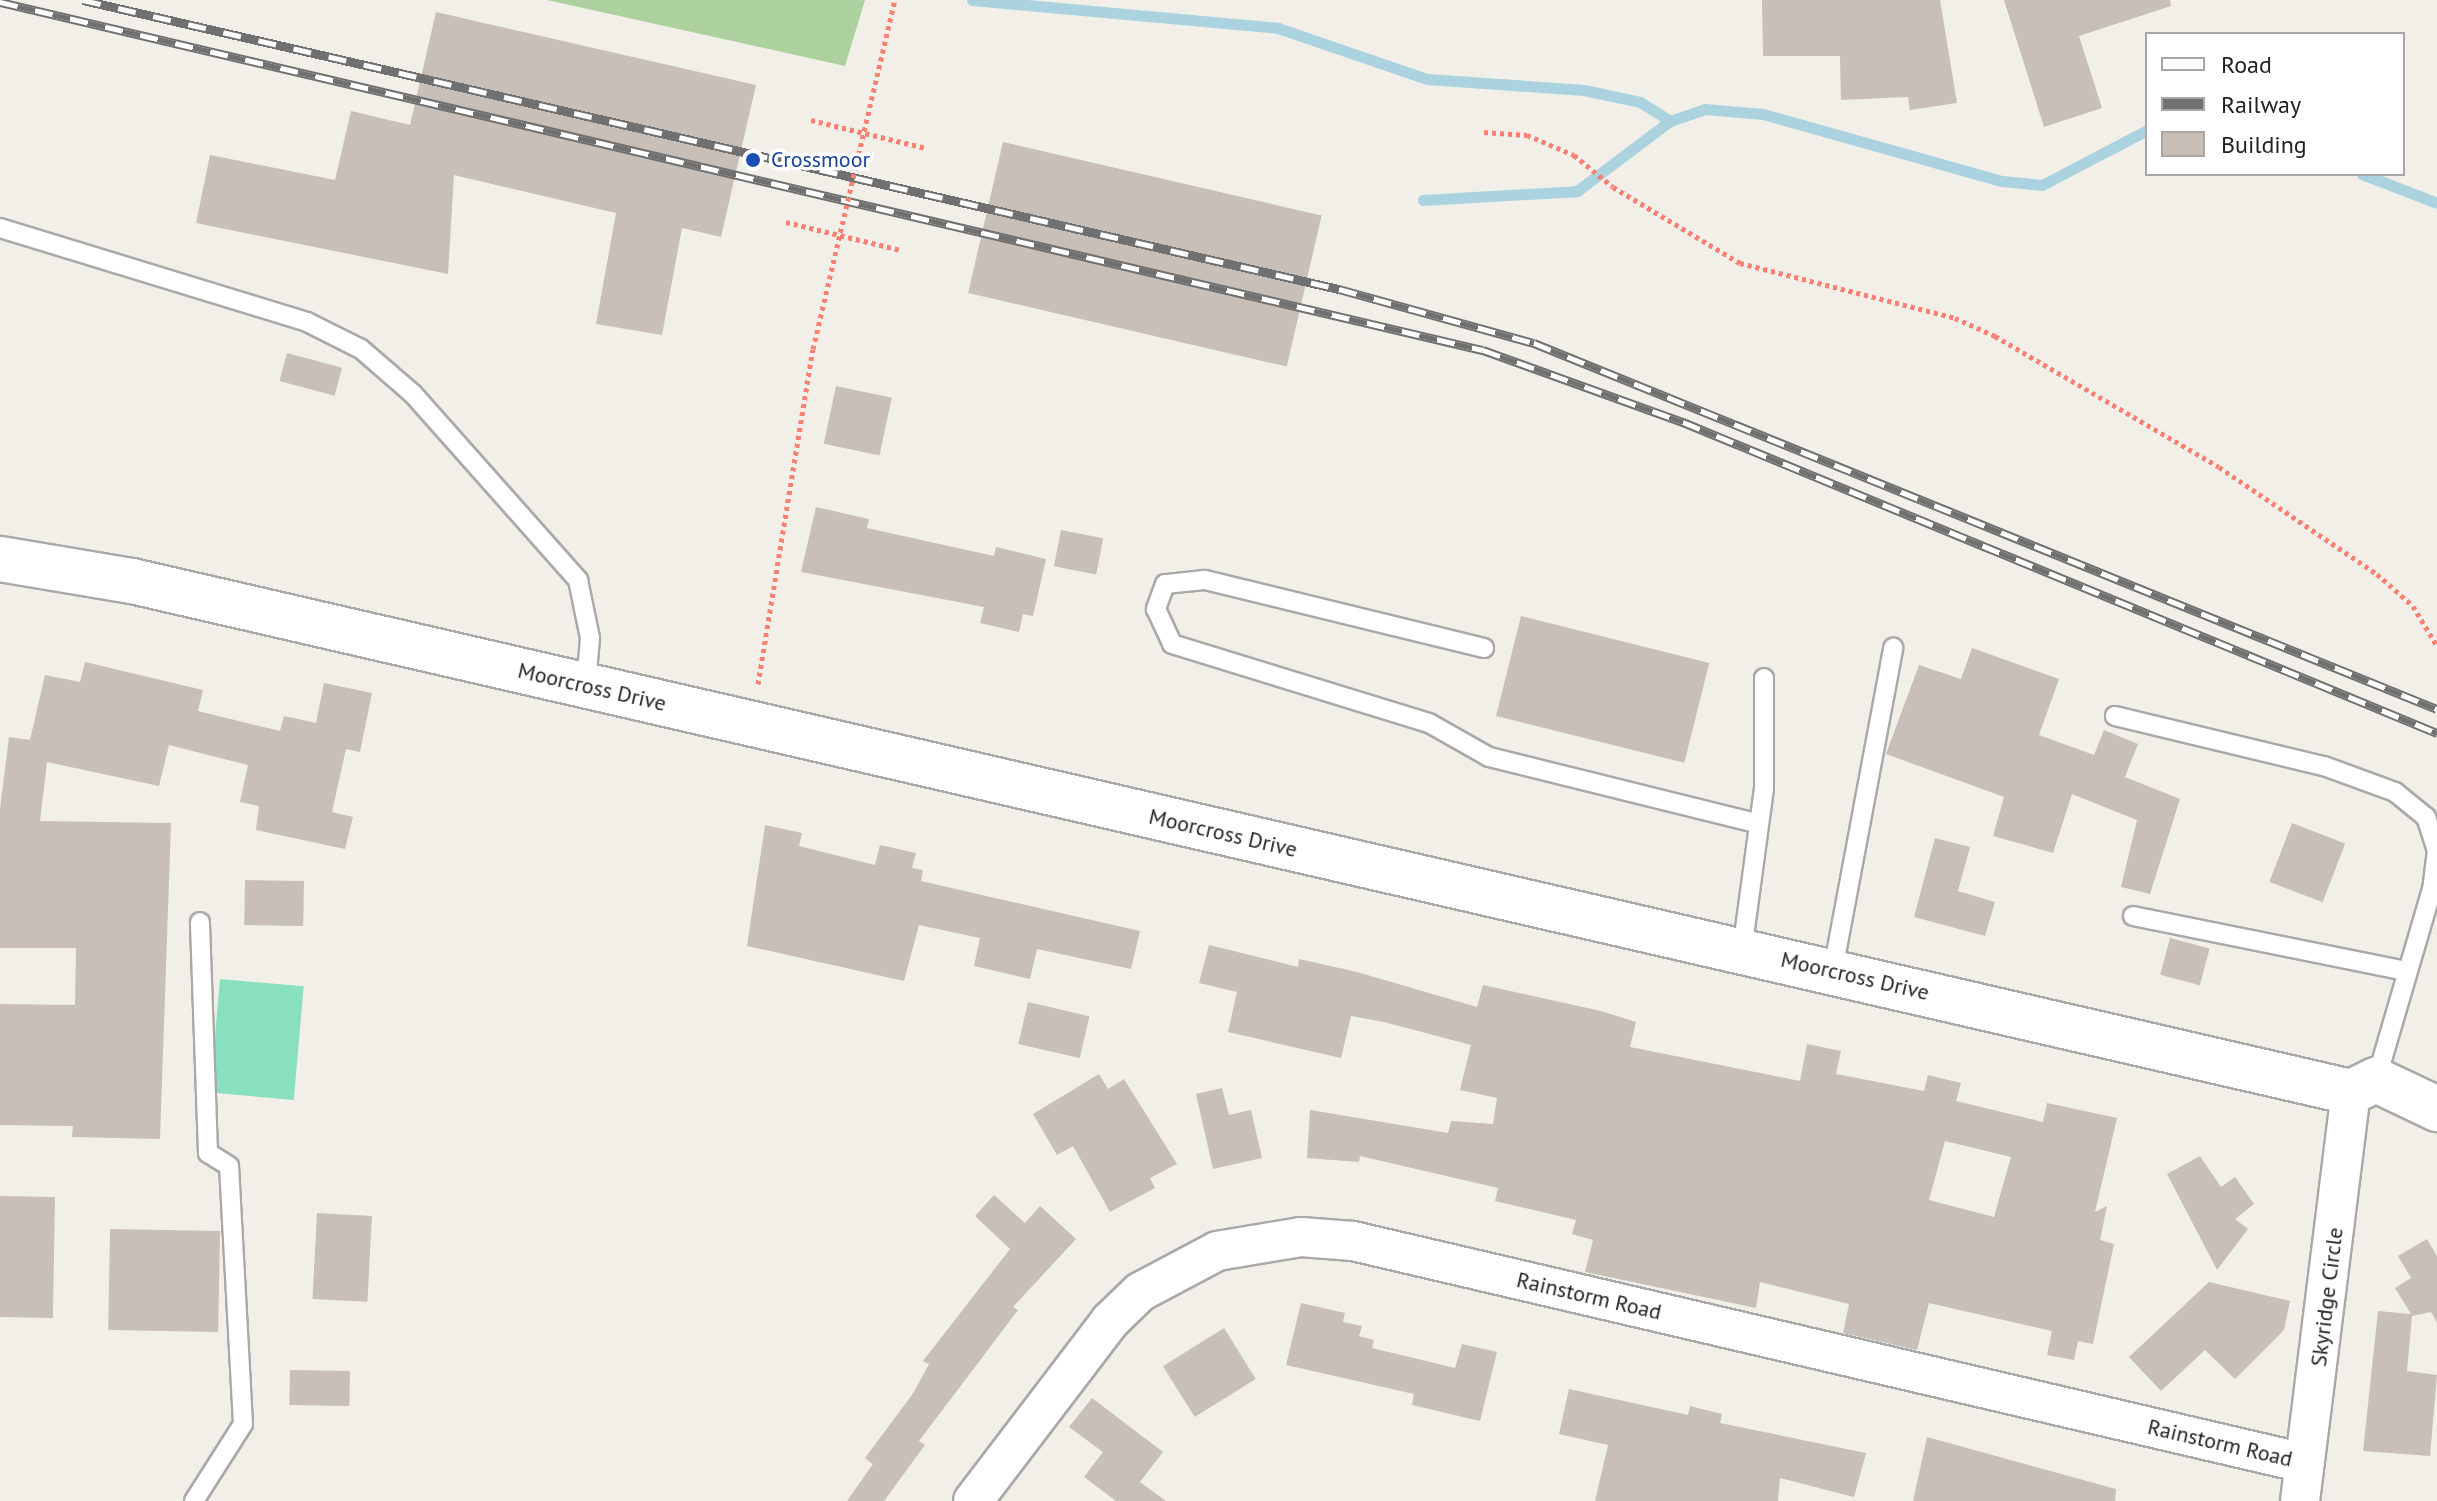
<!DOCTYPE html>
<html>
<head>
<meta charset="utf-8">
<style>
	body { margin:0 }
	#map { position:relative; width:2437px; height:1501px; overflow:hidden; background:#f2efe9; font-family:"PT Sans",sans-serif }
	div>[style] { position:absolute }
	.forest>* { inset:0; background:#add19e }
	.pitch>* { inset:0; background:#88e0be; transform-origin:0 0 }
	.stream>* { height:11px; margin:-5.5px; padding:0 5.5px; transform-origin:5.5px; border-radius:5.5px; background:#aad3df }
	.building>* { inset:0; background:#c7bfb8; transform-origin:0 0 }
	.path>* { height:5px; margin-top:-2.5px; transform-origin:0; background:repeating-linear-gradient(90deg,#fa8072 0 4px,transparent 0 8px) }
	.roads { filter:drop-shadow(2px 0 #a9a9a9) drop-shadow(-2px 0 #a9a9a9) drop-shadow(0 2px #a9a9a9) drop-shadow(0 -2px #a9a9a9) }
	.service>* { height:18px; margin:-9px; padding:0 9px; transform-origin:9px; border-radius:9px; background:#fff }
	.minor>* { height:38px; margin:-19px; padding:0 19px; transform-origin:19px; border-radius:19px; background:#fff }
	.tertiary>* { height:44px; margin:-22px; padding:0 22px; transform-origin:22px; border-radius:22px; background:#fff }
	.rail>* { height:9px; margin-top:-4.5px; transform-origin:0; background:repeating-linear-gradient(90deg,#fff 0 18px,#707070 0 36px); box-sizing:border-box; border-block:2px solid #707070 }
	.path-bridge>* { height:5px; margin-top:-2.5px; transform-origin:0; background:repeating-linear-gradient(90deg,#fa8072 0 4px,transparent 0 8px) }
	.dots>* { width:22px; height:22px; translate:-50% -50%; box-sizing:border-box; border:4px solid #fff; border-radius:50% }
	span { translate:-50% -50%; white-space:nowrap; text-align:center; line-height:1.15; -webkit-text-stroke:7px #fff; paint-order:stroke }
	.transit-label { font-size:22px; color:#164399 }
	.left { translate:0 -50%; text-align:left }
	.street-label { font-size:22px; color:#222 }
	.legend { position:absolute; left:2145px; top:32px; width:260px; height:144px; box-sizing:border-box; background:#fff; border:2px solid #a7a7a7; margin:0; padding:10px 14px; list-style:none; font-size:24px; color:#222 }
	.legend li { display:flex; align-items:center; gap:16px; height:40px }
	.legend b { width:40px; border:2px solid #a7a7a7 }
</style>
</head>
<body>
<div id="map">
	<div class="forest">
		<i style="clip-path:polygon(547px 0,865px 0,845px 66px)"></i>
	</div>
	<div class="pitch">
		<i style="left:220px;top:979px;width:84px;height:114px;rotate:5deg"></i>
	</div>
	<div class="stream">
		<i style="left:972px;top:0;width:307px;rotate:5.2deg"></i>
		<i style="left:1278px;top:28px;width:157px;rotate:18.9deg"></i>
		<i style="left:1427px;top:79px;width:157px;rotate:4deg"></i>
		<i style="left:1584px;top:90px;width:57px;rotate:12.1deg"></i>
		<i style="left:1640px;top:102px;width:36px;rotate:32deg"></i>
		<i style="left:1670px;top:121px;width:37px;rotate:-19deg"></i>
		<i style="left:1705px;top:109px;width:58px;rotate:4.9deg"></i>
		<i style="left:1763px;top:114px;width:248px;rotate:15.7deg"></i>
		<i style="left:2002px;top:181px;width:40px;rotate:5.7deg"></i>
		<i style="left:2042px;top:185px;width:119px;rotate:-27.6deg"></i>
		<i style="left:2362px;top:174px;width:80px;rotate:21.1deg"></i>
		<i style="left:1423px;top:200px;width:154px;rotate:-3.3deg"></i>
		<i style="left:1577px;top:191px;width:116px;rotate:-37deg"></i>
	</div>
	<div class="building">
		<i style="clip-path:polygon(1762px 0,1940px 0,1957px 103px,1910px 110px,1908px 97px,1841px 100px,1840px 56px,1763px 56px)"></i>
		<i style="clip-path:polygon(2004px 0,2170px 0,2171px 6px,2079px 36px,2102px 108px,2044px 127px)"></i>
		<i style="clip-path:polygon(436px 12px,756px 85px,721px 237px,682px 228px,662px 335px,596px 324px,616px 213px,454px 175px,448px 274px,196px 223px,210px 155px,335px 180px,351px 111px,410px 125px)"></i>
		<i style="left:1003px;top:142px;width:327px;height:155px;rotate:13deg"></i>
		<i style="left:287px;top:353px;width:57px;height:29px;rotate:15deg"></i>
		<i style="left:836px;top:386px;width:57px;height:59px;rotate:12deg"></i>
		<i style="clip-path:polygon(816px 507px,869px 519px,867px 528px,994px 556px,996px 547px,1046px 559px,1033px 616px,1023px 614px,1019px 632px,980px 623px,984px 607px,801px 572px)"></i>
		<i style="left:1061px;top:530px;width:43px;height:37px;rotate:11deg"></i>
		<i style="left:1521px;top:616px;width:194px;height:103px;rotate:14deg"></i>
		<i style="clip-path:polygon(1972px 648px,2059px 679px,2039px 735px,2094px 755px,2104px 730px,2138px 744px,2125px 777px,2180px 799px,2150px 894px,2121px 887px,2137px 820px,2072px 794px,2053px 853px,1993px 836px,2004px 797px,1886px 754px,1919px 665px,1961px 679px)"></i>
		<i style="clip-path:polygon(85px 662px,203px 690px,198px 711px,280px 731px,284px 716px,316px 723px,324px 683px,372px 693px,360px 752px,346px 749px,332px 812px,353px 817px,345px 849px,256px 830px,259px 806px,240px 802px,248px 765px,169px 745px,159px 786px,47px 762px,40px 821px,171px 823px,160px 1139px,72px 1137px,73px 1126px,0 1125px,0 1004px,75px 1005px,76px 948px,0 948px,0 809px,9px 737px,30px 740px,45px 675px,80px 682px)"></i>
		<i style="left:2292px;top:823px;width:57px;height:63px;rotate:21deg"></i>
		<i style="clip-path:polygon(765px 825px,802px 833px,799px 846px,875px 865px,880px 845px,916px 853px,912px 868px,923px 870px,921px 881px,1140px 931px,1131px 969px,1037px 949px,1030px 979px,974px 966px,980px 938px,919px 925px,904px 981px,747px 946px)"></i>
		<i style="clip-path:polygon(1935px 838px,1970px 847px,1958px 891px,1995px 902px,1985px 936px,1914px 917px)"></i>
		<i style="left:245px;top:880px;width:59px;height:45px;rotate:1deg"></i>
		<i style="left:2170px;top:938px;width:41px;height:38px;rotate:15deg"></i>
		<i style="clip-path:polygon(evenodd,1209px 945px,1298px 967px,1299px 959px,1357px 972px,1477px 1007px,1483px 985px,1601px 1011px,1636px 1022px,1630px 1047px,1800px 1081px,1807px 1044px,1841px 1051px,1836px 1074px,1924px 1091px,1928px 1075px,1961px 1083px,1956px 1101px,2043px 1122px,2047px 1103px,2117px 1118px,2095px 1212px,2107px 1206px,2100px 1240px,2114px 1244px,2093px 1344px,2078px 1341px,2074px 1360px,2047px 1355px,2052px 1331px,1929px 1303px,1917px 1350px,1843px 1333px,1849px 1304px,1760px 1282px,1756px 1308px,1585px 1272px,1593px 1240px,1572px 1234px,1576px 1220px,1495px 1201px,1498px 1188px,1360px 1156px,1359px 1162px,1307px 1158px,1310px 1110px,1448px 1133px,1451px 1121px,1493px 1124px,1497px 1098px,1460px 1090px,1471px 1045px,1384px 1022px,1351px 1016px,1341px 1058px,1228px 1032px,1237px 992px,1199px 983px,1209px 945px,1945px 1141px,2011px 1157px,1994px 1217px,1929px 1200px,1945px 1141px)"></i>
		<i style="left:1028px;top:1002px;width:63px;height:43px;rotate:13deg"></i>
		<i style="clip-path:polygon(1099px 1074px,1108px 1089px,1124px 1079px,1177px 1164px,1150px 1178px,1155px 1188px,1110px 1212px,1073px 1146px,1057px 1155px,1033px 1114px)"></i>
		<i style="clip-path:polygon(1222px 1088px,1229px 1115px,1251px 1110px,1262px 1158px,1213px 1169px,1196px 1094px)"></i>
		<i style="clip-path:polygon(2200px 1156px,2221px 1187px,2235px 1177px,2254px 1204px,2235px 1219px,2248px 1229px,2217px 1270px,2167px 1174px)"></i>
		<i style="clip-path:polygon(994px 1195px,1025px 1223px,1040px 1206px,1076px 1239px,1013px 1307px,1018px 1310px,919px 1441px,925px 1445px,884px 1501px,847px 1501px,873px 1464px,865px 1458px,914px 1392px,929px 1364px,923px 1361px,1010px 1249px,975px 1216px)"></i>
		<i style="left:0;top:1196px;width:55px;height:121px;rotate:1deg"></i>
		<i style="left:317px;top:1213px;width:55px;height:86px;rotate:3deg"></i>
		<i style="left:110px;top:1229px;width:110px;height:101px;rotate:1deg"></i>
		<i style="clip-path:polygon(2427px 1239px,2437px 1256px,2437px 1323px,2431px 1312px,2412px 1316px,2407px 1371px,2437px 1375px,2430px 1456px,2363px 1451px,2378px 1311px,2411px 1314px,2395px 1288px,2411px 1278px,2398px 1256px)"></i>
		<i style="clip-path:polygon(2209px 1282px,2290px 1301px,2284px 1330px,2235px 1379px,2205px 1350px,2161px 1391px,2129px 1357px)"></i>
		<i style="clip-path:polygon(1301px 1303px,1345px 1313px,1343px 1322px,1362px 1326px,1359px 1336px,1374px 1340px,1372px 1348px,1455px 1368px,1462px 1344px,1497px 1352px,1480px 1421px,1412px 1405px,1414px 1394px,1286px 1365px)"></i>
		<i style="left:1224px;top:1328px;width:60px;height:72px;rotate:58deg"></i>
		<i style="left:290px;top:1370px;width:60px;height:35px;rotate:1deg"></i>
		<i style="clip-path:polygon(1569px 1389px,1688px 1415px,1690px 1406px,1722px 1414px,1720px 1423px,1866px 1453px,1854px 1497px,1780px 1478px,1778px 1501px,1595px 1501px,1608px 1445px,1559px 1434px)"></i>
		<i style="clip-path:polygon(1092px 1398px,1163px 1452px,1140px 1482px,1166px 1501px,1116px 1501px,1084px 1477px,1103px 1452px,1069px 1427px)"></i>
		<i style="clip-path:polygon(1927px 1437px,2116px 1489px,2115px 1501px,1913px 1501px)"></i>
	</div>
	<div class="path">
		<i style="left:811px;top:120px;width:118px;rotate:13.7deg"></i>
		<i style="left:1484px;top:132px;width:43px;rotate:4deg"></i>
		<i style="left:1527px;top:135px;width:51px;rotate:23.1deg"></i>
		<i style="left:1574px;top:155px;width:50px;rotate:39.4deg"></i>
		<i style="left:1613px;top:187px;width:148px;rotate:30.9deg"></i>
		<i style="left:1740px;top:263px;width:222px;rotate:14.3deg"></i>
		<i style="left:1955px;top:318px;width:44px;rotate:24.2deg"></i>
		<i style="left:1995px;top:336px;width:259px;rotate:30.3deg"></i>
		<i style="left:2219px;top:467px;width:191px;rotate:34.1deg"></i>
		<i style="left:2377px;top:574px;width:48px;rotate:41.6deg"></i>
		<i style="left:2413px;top:606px;width:47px;rotate:59deg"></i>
		<i style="left:786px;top:222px;width:118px;rotate:13.7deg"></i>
		<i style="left:758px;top:684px;width:339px;rotate:-80.7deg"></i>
	</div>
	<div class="roads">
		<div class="service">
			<i style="left:0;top:228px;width:321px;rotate:17deg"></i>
			<i style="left:307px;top:322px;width:60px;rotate:26.6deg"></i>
			<i style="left:361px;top:349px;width:69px;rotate:40.9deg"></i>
			<i style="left:413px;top:394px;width:249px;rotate:48.4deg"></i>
			<i style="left:578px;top:580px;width:59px;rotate:78.3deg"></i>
			<i style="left:590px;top:638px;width:47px;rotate:94.9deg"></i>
			<i style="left:1484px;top:648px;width:288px;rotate:-166.3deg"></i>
			<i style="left:1204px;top:580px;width:39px;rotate:174deg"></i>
			<i style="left:1165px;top:584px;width:27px;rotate:110deg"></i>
			<i style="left:1156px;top:609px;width:38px;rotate:65deg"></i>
			<i style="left:1172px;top:644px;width:269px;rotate:17.1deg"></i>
			<i style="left:1429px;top:723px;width:69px;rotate:29.5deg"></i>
			<i style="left:1489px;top:757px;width:274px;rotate:13.9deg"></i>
			<i style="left:2115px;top:716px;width:215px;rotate:13.5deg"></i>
			<i style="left:2324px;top:766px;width:76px;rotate:20.1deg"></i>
			<i style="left:2395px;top:792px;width:40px;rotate:39deg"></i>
			<i style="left:2426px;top:817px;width:35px;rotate:72deg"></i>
			<i style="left:2437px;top:850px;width:39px;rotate:97deg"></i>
			<i style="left:2432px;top:889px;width:199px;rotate:106.3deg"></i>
			<i style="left:2133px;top:916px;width:279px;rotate:11.4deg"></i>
			<i style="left:1742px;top:951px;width:163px;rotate:-82.3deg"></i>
			<i style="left:1764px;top:789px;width:111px;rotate:-90deg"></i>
			<i style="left:1833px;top:970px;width:328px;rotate:-79.4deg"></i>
			<i style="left:194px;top:1501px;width:91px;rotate:-57.5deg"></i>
			<i style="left:243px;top:1424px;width:258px;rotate:-93.1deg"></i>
			<i style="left:229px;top:1166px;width:25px;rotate:-148deg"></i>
			<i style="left:208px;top:1153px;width:231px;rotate:-92deg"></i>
		</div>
		<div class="minor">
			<i style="left:973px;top:1501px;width:226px;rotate:-52.7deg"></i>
			<i style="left:1110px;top:1321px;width:42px;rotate:-44deg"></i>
			<i style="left:1140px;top:1292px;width:87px;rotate:-28deg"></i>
			<i style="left:1217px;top:1251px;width:85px;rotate:-9.5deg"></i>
			<i style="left:1301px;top:1237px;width:52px;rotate:4.4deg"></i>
			<i style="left:1353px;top:1241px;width:977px;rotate:13.14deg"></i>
			<i style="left:2300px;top:1501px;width:412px;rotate:-82.9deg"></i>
		</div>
		<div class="tertiary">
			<i style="left:0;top:559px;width:134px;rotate:9.5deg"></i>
			<i style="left:132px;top:581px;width:2277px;rotate:12.97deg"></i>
			<i style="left:2351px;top:1092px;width:28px;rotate:-26deg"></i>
			<i style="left:2376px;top:1080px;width:68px;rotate:25.4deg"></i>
		</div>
	</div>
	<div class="rail">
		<i style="left:83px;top:0;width:1289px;rotate:12.96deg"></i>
		<i style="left:1339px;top:289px;width:202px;rotate:15.5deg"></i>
		<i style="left:1534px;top:343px;width:974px;rotate:22.06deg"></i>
		<i style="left:0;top:2px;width:1523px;rotate:13.21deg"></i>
		<i style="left:1483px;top:350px;width:213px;rotate:19.8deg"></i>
		<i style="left:1683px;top:422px;width:816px;rotate:22.41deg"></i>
	</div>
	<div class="path-bridge">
		<i style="left:813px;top:349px;width:359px;rotate:-76.8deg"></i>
	</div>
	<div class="dots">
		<i style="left:753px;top:160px;background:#1a4fb4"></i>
	</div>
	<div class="transit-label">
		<span class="left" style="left:771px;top:160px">Crossmoor</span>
	</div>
	<div class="street-label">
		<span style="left:592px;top:687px;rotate:13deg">Moorcross Drive</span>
		<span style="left:1223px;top:833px;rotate:13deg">Moorcross Drive</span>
		<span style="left:1855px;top:976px;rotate:13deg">Moorcross Drive</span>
		<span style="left:1589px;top:1296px;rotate:13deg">Rainstorm Road</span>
		<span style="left:2327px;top:1297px;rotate:-83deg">Skyridge Circle</span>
		<span style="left:2220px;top:1443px;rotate:13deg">Rainstorm Road</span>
	</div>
	<ul class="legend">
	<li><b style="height:10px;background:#fff"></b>Road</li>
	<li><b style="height:10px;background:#707070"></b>Railway</li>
	<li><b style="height:22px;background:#c7bfb8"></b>Building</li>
	</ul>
</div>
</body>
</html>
